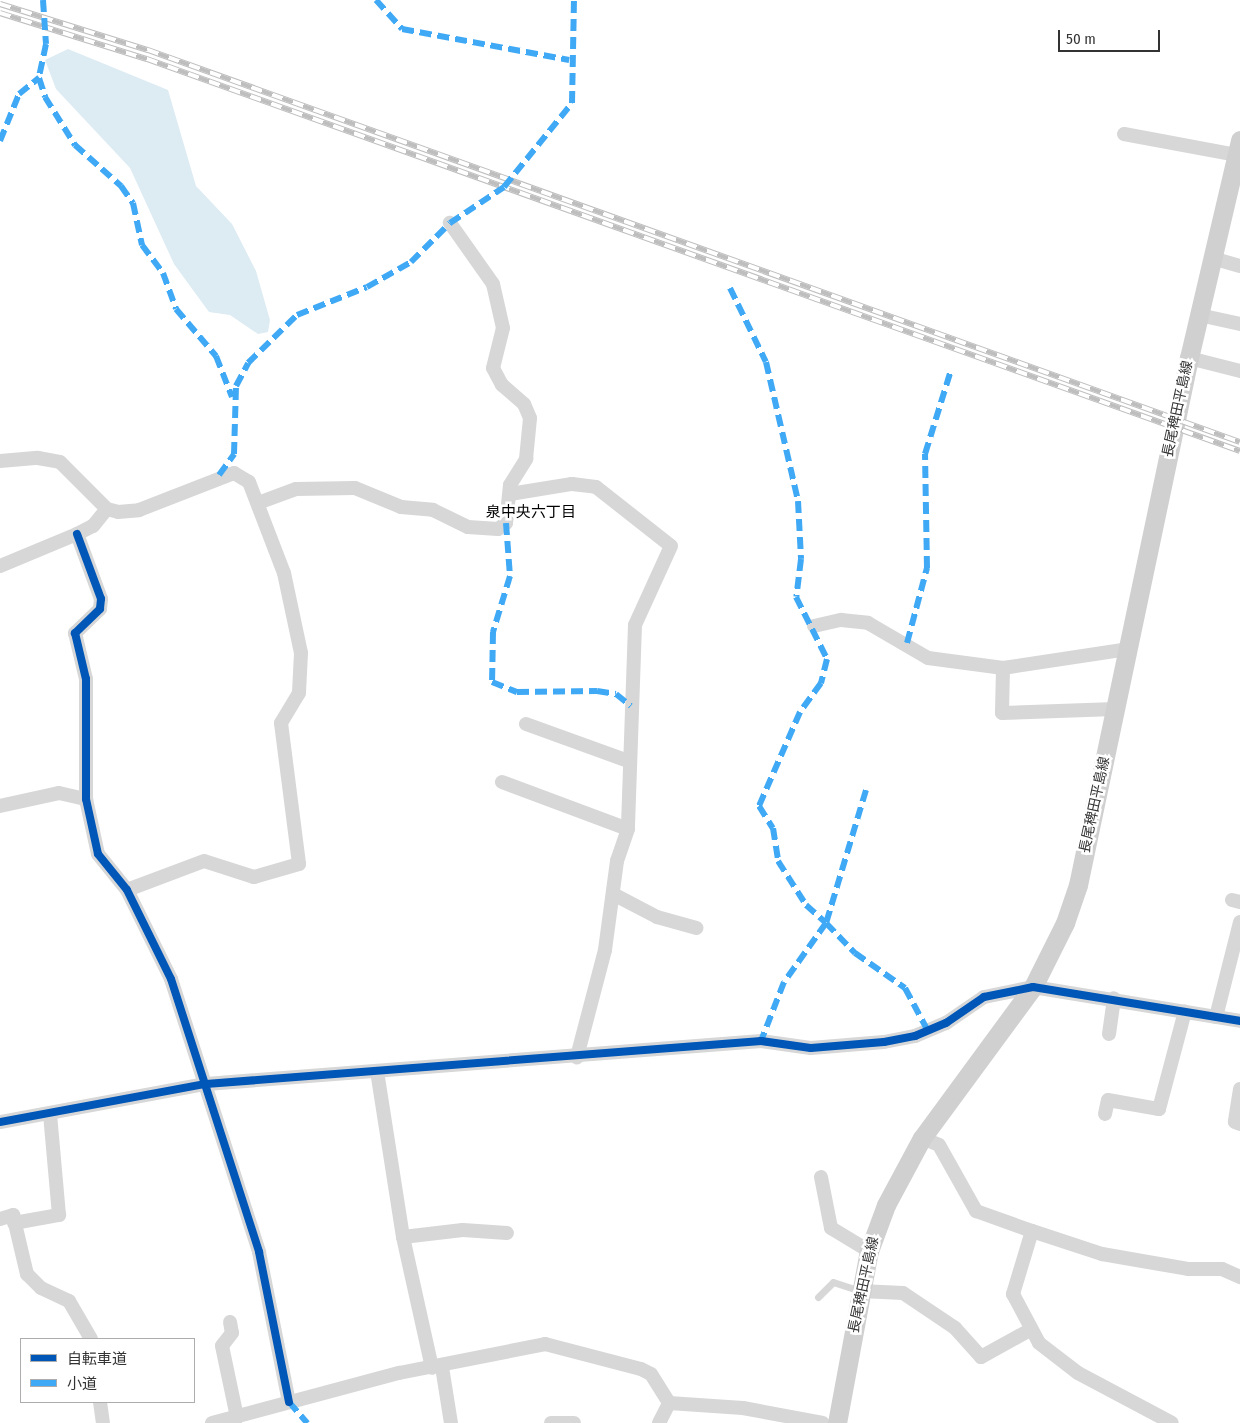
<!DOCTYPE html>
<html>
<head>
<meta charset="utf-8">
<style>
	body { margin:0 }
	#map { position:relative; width:1240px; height:1423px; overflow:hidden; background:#fff; font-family:"Fira Sans Condensed","Noto Sans JP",sans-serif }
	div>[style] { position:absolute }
	.water>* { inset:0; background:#ddebf3 }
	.lane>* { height:7px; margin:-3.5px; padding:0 3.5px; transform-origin:3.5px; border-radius:3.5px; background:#d7d7d7 }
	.street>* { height:14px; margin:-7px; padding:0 7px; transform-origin:7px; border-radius:7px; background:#d7d7d7 }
	.secondary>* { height:19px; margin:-9.5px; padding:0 9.5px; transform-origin:9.5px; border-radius:9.5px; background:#d0d0d0 }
	.rail>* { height:5.5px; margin-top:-2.75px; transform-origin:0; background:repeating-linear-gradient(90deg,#fff 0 11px,#bebebe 0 22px); box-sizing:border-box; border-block:1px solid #bebebe }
	.quiet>* { height:6px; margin-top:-3px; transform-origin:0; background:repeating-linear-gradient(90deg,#3fa9f5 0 12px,transparent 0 18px) }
	.cycleway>* { height:8px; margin:-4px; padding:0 4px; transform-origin:4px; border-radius:4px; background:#0057b8 }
	span { translate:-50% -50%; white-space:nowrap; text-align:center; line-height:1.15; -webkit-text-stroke:5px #fff; paint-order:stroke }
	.street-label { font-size:14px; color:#333 }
	.neighbourhood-label { font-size:15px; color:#000 }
	.legend { position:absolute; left:20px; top:1338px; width:175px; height:65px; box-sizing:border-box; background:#fff; border:1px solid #adadad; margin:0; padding:6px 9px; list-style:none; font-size:15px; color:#333 }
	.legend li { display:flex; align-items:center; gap:10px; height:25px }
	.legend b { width:25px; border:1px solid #adadad }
	.scale { position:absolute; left:1058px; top:30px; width:102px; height:22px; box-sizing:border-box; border:2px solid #333; border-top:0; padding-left:6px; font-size:15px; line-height:18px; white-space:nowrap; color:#333; -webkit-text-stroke:4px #fff; paint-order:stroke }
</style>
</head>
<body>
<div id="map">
	<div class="water">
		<i style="clip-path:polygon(68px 49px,168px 90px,196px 186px,232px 224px,256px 271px,270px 320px,268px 332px,258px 334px,230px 315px,209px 312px,174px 264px,130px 168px,56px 89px,45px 60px)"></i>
	</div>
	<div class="lane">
		<i style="left:818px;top:1297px;width:21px;rotate:-45deg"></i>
		<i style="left:833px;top:1282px;width:29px;rotate:18deg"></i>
	</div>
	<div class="street">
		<i style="left:1124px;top:134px;width:114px;rotate:10.6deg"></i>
		<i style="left:1212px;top:258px;width:29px;rotate:16deg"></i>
		<i style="left:1199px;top:315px;width:42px;rotate:12.4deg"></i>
		<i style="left:1189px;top:358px;width:53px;rotate:14.3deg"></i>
		<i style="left:0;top:461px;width:38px;rotate:-5deg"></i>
		<i style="left:38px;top:458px;width:22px;rotate:10deg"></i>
		<i style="left:60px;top:462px;width:66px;rotate:45deg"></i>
		<i style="left:107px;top:509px;width:11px;rotate:15deg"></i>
		<i style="left:118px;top:512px;width:21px;rotate:-5deg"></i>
		<i style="left:139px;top:510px;width:102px;rotate:-21.3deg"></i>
		<i style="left:234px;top:473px;width:17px;rotate:31deg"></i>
		<i style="left:249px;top:482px;width:97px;rotate:69deg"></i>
		<i style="left:284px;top:573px;width:82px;rotate:78deg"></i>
		<i style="left:301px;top:653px;width:40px;rotate:92.9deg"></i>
		<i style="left:299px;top:693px;width:35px;rotate:121deg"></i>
		<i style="left:281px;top:723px;width:142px;rotate:82.7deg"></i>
		<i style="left:299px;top:864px;width:47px;rotate:163.9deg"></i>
		<i style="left:254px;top:877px;width:52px;rotate:-162.3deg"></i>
		<i style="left:204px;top:861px;width:82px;rotate:159.4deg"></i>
		<i style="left:510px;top:494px;width:63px;rotate:-9.2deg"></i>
		<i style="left:572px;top:484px;width:24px;rotate:7deg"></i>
		<i style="left:596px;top:487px;width:95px;rotate:38.2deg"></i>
		<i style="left:671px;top:546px;width:87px;rotate:114.5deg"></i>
		<i style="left:635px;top:625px;width:204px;rotate:92deg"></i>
		<i style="left:628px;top:829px;width:34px;rotate:109deg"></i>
		<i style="left:617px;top:861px;width:90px;rotate:97.7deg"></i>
		<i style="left:605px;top:950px;width:111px;rotate:104.7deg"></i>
		<i style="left:258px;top:503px;width:40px;rotate:-20.2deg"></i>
		<i style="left:296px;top:489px;width:59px;rotate:-1deg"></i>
		<i style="left:355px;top:488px;width:50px;rotate:22.4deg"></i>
		<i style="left:401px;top:507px;width:32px;rotate:5deg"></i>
		<i style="left:433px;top:510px;width:39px;rotate:26deg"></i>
		<i style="left:468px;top:527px;width:30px;rotate:4deg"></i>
		<i style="left:498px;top:529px;width:10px;rotate:-37deg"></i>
		<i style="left:506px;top:523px;width:38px;rotate:-84deg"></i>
		<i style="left:510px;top:485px;width:31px;rotate:-58deg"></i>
		<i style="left:526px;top:459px;width:41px;rotate:-84.4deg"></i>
		<i style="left:530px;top:418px;width:15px;rotate:-113deg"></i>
		<i style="left:524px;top:404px;width:29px;rotate:-139deg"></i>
		<i style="left:502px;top:385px;width:19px;rotate:-118deg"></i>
		<i style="left:493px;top:368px;width:41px;rotate:-76deg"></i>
		<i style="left:503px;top:328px;width:45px;rotate:-102.8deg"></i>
		<i style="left:493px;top:284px;width:75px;rotate:-125.2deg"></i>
		<i style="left:77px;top:534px;width:69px;rotate:69.7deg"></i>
		<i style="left:101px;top:599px;width:10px;rotate:96deg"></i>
		<i style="left:100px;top:609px;width:35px;rotate:136deg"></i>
		<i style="left:75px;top:633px;width:47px;rotate:76.6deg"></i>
		<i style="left:86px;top:679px;width:120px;rotate:90deg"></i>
		<i style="left:86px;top:799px;width:56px;rotate:77.7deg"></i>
		<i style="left:98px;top:854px;width:46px;rotate:51.1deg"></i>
		<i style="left:127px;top:890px;width:99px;rotate:63.7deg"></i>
		<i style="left:171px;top:979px;width:287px;rotate:72.1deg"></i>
		<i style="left:259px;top:1252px;width:153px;rotate:78.7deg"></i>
		<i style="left:0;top:566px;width:83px;rotate:-22.6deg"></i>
		<i style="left:77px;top:534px;width:18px;rotate:-27deg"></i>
		<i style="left:93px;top:526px;width:22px;rotate:-51deg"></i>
		<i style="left:814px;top:626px;width:28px;rotate:-13deg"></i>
		<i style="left:841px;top:620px;width:27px;rotate:6deg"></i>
		<i style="left:868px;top:623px;width:69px;rotate:30.3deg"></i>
		<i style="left:928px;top:658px;width:76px;rotate:7.6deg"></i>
		<i style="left:1003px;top:668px;width:126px;rotate:-8.6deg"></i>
		<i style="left:1003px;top:668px;width:45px;rotate:91.3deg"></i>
		<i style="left:1002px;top:713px;width:113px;rotate:-2deg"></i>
		<i style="left:526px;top:724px;width:109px;rotate:19.9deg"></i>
		<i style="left:502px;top:782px;width:134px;rotate:20.5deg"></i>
		<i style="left:0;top:806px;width:60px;rotate:-12.4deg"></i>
		<i style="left:59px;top:793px;width:28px;rotate:13deg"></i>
		<i style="left:613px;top:894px;width:50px;rotate:27.6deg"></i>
		<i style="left:657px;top:917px;width:41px;rotate:15.4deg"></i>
		<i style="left:1232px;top:900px;width:8px;rotate:14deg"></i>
		<i style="left:1216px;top:1017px;width:98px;rotate:-75.8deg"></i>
		<i style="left:1109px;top:1034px;width:36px;rotate:-82deg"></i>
		<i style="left:377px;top:1071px;width:168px;rotate:81.1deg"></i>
		<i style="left:403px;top:1237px;width:134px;rotate:77.5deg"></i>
		<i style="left:1240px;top:1089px;width:33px;rotate:99deg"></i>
		<i style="left:1235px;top:1122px;width:5px;rotate:22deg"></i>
		<i style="left:1105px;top:1114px;width:14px;rotate:-78deg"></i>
		<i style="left:1108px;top:1100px;width:52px;rotate:10deg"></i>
		<i style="left:1159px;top:1109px;width:101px;rotate:-75.1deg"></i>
		<i style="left:0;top:1122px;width:209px;rotate:-10.5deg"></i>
		<i style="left:206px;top:1084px;width:557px;rotate:-4.43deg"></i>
		<i style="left:761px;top:1041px;width:50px;rotate:8deg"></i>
		<i style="left:811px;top:1048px;width:73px;rotate:-4.7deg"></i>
		<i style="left:884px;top:1042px;width:32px;rotate:-11deg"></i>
		<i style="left:915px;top:1036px;width:34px;rotate:-23deg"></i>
		<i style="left:946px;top:1023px;width:46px;rotate:-34.4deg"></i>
		<i style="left:984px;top:997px;width:50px;rotate:-11.5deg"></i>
		<i style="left:1033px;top:987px;width:210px;rotate:9.3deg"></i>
		<i style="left:922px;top:1138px;width:18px;rotate:22deg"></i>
		<i style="left:939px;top:1145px;width:76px;rotate:60.7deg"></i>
		<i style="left:976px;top:1211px;width:59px;rotate:19.7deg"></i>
		<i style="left:1032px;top:1231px;width:66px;rotate:106.8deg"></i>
		<i style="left:1013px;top:1294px;width:55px;rotate:62deg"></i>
		<i style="left:1039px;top:1343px;width:49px;rotate:37.6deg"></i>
		<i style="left:1078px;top:1373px;width:106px;rotate:28deg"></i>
		<i style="left:821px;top:1177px;width:52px;rotate:78.9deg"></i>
		<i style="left:831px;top:1228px;width:44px;rotate:31.2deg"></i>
		<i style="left:0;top:1219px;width:14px;rotate:-17deg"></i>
		<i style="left:13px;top:1215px;width:61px;rotate:76.7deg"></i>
		<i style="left:27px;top:1274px;width:20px;rotate:45deg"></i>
		<i style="left:41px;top:1288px;width:31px;rotate:25deg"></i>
		<i style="left:69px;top:1301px;width:44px;rotate:59.9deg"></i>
		<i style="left:14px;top:1223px;width:46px;rotate:-10.1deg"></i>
		<i style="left:59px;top:1215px;width:101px;rotate:-95.1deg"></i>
		<i style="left:1032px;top:1231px;width:74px;rotate:18.2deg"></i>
		<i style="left:1102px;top:1254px;width:87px;rotate:9.9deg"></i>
		<i style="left:1188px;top:1269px;width:34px"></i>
		<i style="left:1222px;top:1269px;width:20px;rotate:24deg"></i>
		<i style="left:403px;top:1237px;width:60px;rotate:-6.7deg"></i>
		<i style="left:463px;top:1230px;width:44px;rotate:3.9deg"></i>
		<i style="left:861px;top:1291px;width:42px;rotate:2.7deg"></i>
		<i style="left:903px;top:1293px;width:63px;rotate:33.9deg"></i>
		<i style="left:955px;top:1328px;width:39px;rotate:48deg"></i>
		<i style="left:981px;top:1357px;width:56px;rotate:-28.9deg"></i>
		<i style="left:230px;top:1322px;width:11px;rotate:80deg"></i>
		<i style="left:232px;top:1333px;width:16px;rotate:128deg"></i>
		<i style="left:222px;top:1346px;width:73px;rotate:78.1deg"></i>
		<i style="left:442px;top:1367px;width:57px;rotate:80.9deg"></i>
		<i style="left:100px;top:1402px;width:21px;rotate:82deg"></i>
		<i style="left:212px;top:1423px;width:194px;rotate:-15deg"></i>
		<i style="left:399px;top:1373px;width:149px;rotate:-11.2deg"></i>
		<i style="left:545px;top:1344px;width:99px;rotate:14.6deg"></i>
		<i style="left:641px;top:1369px;width:11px;rotate:27deg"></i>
		<i style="left:651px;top:1374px;width:34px;rotate:58deg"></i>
		<i style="left:669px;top:1403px;width:74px;rotate:3.9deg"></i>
		<i style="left:743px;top:1408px;width:81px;rotate:10.6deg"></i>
		<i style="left:551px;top:1423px;width:23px"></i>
		<i style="left:659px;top:1423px;width:22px;rotate:-63deg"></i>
	</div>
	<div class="secondary">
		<i style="left:837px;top:1423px;width:175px;rotate:-79.5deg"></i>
		<i style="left:869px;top:1251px;width:49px;rotate:-69.7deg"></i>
		<i style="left:886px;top:1205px;width:76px;rotate:-61.8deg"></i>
		<i style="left:922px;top:1138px;width:187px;rotate:-53.7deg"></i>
		<i style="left:1033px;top:987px;width:72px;rotate:-63.4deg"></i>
		<i style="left:1065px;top:923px;width:40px;rotate:-71.1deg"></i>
		<i style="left:1078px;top:885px;width:539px;rotate:-78.11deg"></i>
		<i style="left:1189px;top:358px;width:224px;rotate:-76.8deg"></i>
	</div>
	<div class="rail">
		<i style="left:0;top:4px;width:155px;rotate:17.3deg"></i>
		<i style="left:148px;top:50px;width:1160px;rotate:19.75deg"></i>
		<i style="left:0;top:13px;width:154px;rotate:17.4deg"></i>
		<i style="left:147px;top:59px;width:1161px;rotate:19.73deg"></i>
	</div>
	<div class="quiet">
		<i style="left:43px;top:0;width:44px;rotate:86.1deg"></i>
		<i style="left:46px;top:44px;width:35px;rotate:102deg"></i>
		<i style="left:39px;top:78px;width:20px;rotate:72deg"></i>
		<i style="left:45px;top:97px;width:57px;rotate:58deg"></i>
		<i style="left:75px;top:145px;width:62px;rotate:41.7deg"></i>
		<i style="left:121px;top:186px;width:21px;rotate:55deg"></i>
		<i style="left:133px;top:203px;width:43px;rotate:77.9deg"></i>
		<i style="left:142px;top:245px;width:35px;rotate:53deg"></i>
		<i style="left:163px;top:273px;width:38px;rotate:70deg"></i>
		<i style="left:176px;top:309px;width:62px;rotate:49.6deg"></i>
		<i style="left:216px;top:356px;width:44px;rotate:68.7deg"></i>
		<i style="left:376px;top:0;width:39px;rotate:48deg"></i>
		<i style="left:402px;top:29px;width:170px;rotate:10.5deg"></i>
		<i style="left:0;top:141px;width:51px;rotate:-68deg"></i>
		<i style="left:19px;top:94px;width:26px;rotate:-39deg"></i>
		<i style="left:730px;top:288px;width:82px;rotate:64.1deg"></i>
		<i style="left:766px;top:362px;width:143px;rotate:77deg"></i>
		<i style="left:798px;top:501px;width:58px;rotate:87deg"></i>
		<i style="left:801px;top:559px;width:38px;rotate:97deg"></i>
		<i style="left:796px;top:597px;width:69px;rotate:63.4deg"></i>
		<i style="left:827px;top:659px;width:25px;rotate:104deg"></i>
		<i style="left:821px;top:683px;width:36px;rotate:126deg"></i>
		<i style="left:800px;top:712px;width:103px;rotate:113.6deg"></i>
		<i style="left:759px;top:806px;width:26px;rotate:58deg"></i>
		<i style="left:773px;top:828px;width:33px;rotate:81deg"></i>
		<i style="left:778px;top:861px;width:52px;rotate:57.5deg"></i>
		<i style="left:806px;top:905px;width:27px;rotate:42deg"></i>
		<i style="left:826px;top:923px;width:72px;rotate:125.4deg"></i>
		<i style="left:784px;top:982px;width:63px;rotate:111.3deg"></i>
		<i style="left:219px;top:475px;width:26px;rotate:-54deg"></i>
		<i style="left:234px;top:454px;width:68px;rotate:-88.3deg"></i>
		<i style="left:236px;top:386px;width:26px;rotate:-62deg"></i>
		<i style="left:248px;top:363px;width:69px;rotate:-44.4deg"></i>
		<i style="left:297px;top:315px;width:75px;rotate:-21.8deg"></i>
		<i style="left:367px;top:287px;width:51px;rotate:-29.6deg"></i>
		<i style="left:411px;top:262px;width:55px;rotate:-45deg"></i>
		<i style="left:450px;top:223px;width:65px;rotate:-33.7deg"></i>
		<i style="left:504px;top:187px;width:108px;rotate:-51deg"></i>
		<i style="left:572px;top:103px;width:103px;rotate:-88.9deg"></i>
		<i style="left:506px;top:523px;width:53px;rotate:85.7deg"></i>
		<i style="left:510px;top:576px;width:59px;rotate:106.9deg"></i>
		<i style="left:493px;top:632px;width:50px;rotate:91.1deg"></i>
		<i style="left:492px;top:682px;width:27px;rotate:22deg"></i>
		<i style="left:517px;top:692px;width:80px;rotate:-0.7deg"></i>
		<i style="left:597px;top:691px;width:19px;rotate:9deg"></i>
		<i style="left:616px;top:694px;width:19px;rotate:39deg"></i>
		<i style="left:907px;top:643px;width:78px;rotate:-75.1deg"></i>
		<i style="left:927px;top:568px;width:114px;rotate:-91deg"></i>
		<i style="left:925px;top:454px;width:85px;rotate:-72.8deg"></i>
		<i style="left:866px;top:790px;width:139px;rotate:106.7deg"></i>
		<i style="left:826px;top:923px;width:42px;rotate:46deg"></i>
		<i style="left:855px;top:953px;width:61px;rotate:35deg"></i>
		<i style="left:905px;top:988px;width:49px;rotate:61.9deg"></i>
		<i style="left:289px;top:1402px;width:28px;rotate:49deg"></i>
	</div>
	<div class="cycleway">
		<i style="left:77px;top:534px;width:69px;rotate:69.7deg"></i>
		<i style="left:101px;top:599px;width:10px;rotate:96deg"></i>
		<i style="left:100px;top:609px;width:35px;rotate:136deg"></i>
		<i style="left:75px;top:633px;width:47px;rotate:76.6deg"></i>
		<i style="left:86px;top:679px;width:120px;rotate:90deg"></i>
		<i style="left:86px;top:799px;width:56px;rotate:77.7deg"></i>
		<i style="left:98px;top:854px;width:46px;rotate:51.1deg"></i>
		<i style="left:127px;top:890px;width:99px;rotate:63.7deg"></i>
		<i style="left:171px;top:979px;width:287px;rotate:72.1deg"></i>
		<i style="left:259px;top:1252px;width:153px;rotate:78.7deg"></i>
		<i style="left:0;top:1122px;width:209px;rotate:-10.5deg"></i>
		<i style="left:206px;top:1084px;width:557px;rotate:-4.43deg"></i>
		<i style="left:761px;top:1041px;width:50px;rotate:8deg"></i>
		<i style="left:811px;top:1048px;width:73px;rotate:-4.7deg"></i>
		<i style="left:884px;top:1042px;width:32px;rotate:-11deg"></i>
		<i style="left:915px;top:1036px;width:34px;rotate:-23deg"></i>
		<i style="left:946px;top:1023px;width:46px;rotate:-34.4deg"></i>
		<i style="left:984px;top:997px;width:50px;rotate:-11.5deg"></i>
		<i style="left:1033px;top:987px;width:210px;rotate:9.3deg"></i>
	</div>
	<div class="street-label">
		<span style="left:1178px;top:409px;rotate:-78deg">長尾稗田平島線</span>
		<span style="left:1095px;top:805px;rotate:-78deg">長尾稗田平島線</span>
		<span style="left:864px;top:1285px;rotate:-78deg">長尾稗田平島線</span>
	</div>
	<div class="neighbourhood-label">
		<span style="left:531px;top:513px">泉中央六丁目</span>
	</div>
	<ul class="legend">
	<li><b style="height:6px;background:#0057b8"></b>自転車道</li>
	<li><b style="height:6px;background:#3fa9f5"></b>小道</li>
	</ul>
	<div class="scale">50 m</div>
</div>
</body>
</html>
